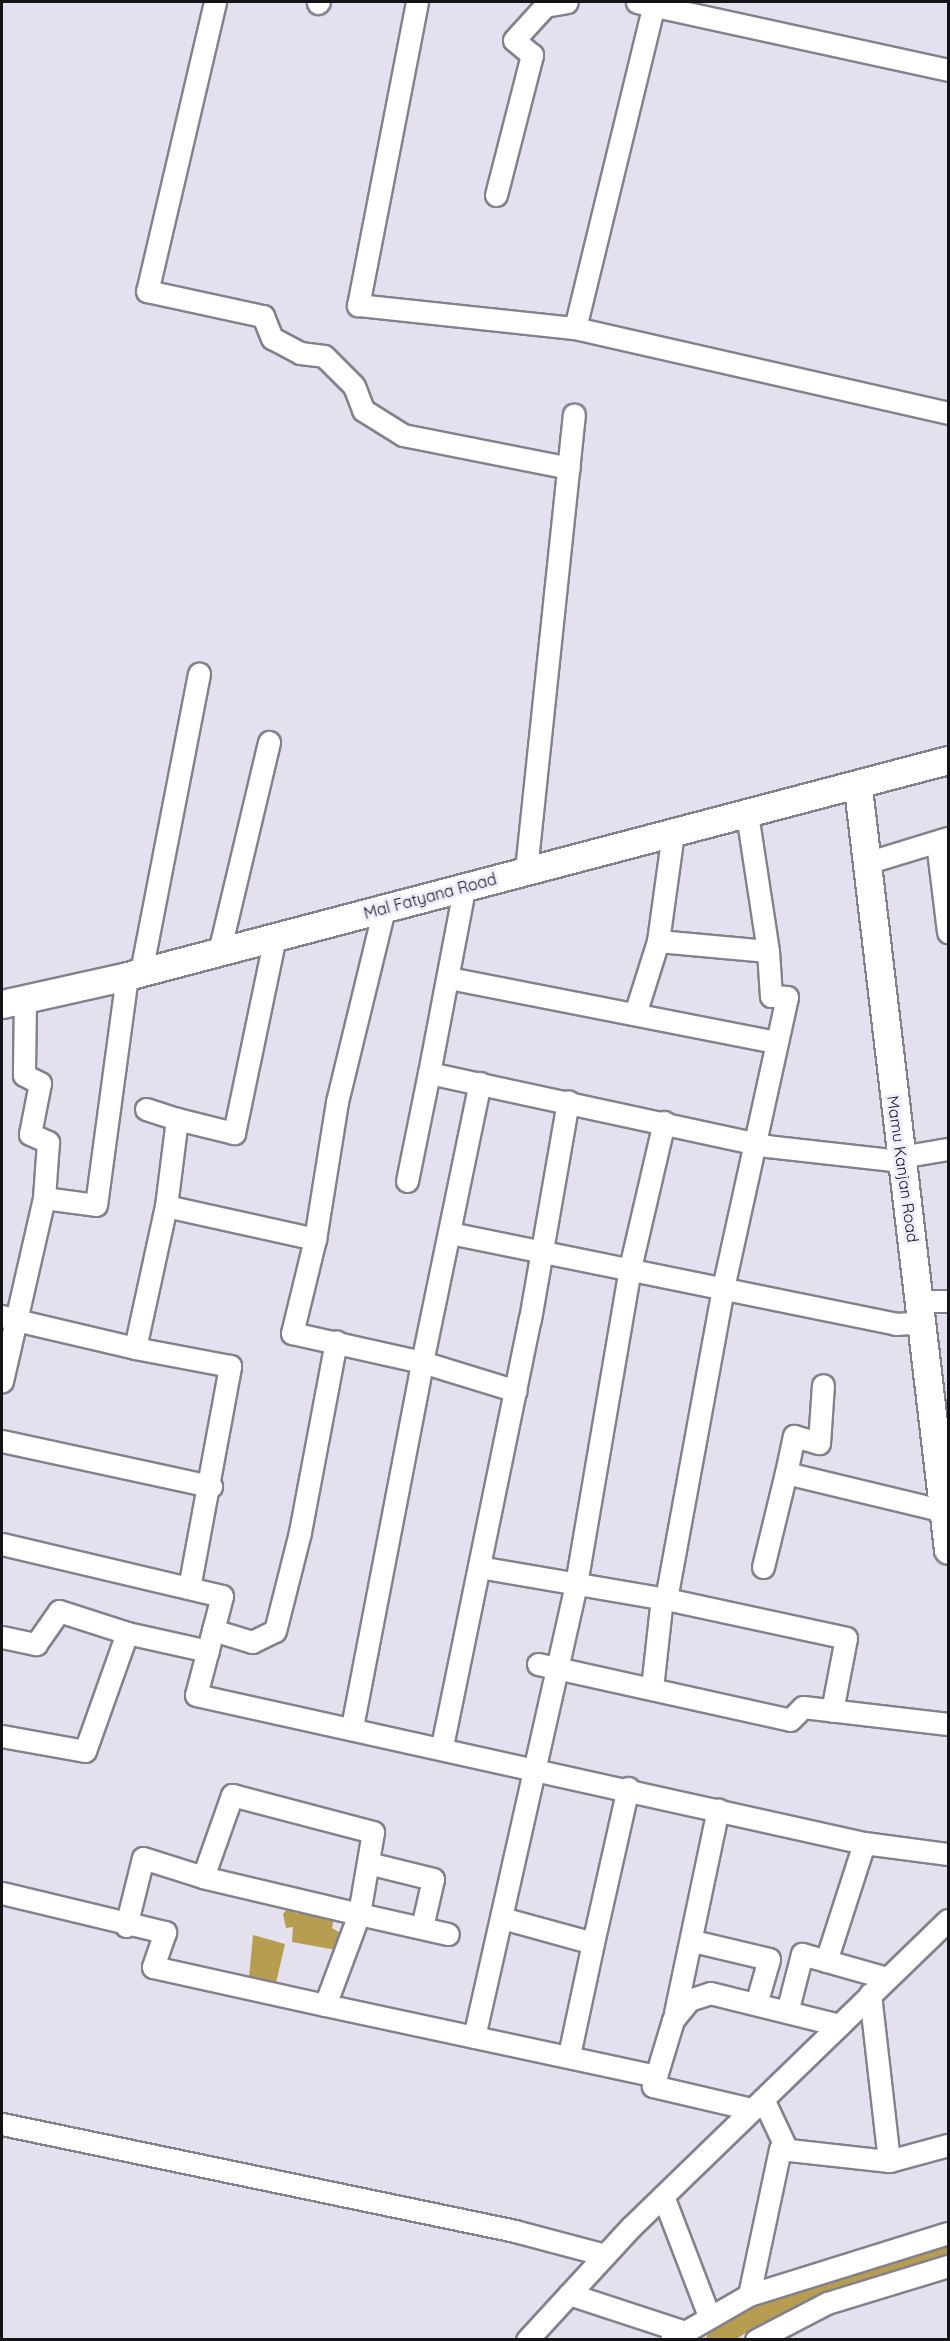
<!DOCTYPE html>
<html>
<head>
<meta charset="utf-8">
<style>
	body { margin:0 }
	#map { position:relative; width:950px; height:2341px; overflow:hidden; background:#e4e0ee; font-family:Quicksand,sans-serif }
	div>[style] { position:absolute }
	.water>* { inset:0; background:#b69d4f }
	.canal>* { height:20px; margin:-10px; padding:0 10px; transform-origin:10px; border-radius:10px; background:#b69d4f }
	.roads { filter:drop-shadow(2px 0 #84818d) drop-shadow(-2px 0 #84818d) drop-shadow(0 2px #84818d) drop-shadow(0 -2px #84818d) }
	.minor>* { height:21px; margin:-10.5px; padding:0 10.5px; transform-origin:10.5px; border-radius:10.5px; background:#fff }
	.major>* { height:27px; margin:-13.5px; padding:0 13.5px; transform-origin:13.5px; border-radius:13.5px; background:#fff }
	span { translate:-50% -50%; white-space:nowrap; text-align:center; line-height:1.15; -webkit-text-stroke:6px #f1edfc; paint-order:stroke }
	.street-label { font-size:16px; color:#141318 }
	.frame { position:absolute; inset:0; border:3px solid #141318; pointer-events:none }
</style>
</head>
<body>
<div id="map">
	<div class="water">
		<i style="clip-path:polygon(304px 1901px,334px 1918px,332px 1928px,342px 1934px,336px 1950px,292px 1942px,293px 1927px,286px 1928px,283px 1914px,288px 1908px,297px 1914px)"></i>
		<i style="clip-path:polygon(253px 1935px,285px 1944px,276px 1983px,249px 1978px)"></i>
	</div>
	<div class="canal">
		<i style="left:716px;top:2340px;width:49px;rotate:-32.4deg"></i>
		<i style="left:757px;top:2314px;width:202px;rotate:-19.1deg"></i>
	</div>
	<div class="roads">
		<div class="minor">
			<i style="left:215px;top:2px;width:297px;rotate:103.2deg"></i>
			<i style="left:147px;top:291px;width:119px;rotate:12.2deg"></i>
			<i style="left:263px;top:316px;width:24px;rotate:68deg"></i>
			<i style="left:272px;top:338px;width:32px;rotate:28deg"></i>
			<i style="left:300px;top:353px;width:24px;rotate:7deg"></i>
			<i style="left:324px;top:356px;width:42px;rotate:45deg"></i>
			<i style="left:354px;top:386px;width:26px;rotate:69deg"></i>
			<i style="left:363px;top:410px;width:47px;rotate:32deg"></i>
			<i style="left:403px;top:435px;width:169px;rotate:11.2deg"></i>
			<i style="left:417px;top:2px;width:309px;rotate:101deg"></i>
			<i style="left:358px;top:305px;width:218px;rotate:6.1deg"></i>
			<i style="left:575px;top:328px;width:383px;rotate:12.8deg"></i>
			<i style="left:637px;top:2px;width:318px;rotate:12.3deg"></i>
			<i style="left:318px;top:3px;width:1px;rotate:-45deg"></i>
			<i style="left:496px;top:195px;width:145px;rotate:-75.6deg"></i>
			<i style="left:532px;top:55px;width:23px;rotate:-140deg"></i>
			<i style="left:514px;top:40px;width:46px;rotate:-47.6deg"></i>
			<i style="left:545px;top:6px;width:22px;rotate:-10deg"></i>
			<i style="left:575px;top:328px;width:333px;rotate:-76.3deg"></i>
			<i style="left:937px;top:842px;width:91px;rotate:83deg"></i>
			<i style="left:866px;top:863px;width:86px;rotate:-17deg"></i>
			<i style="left:526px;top:870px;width:458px;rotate:-84deg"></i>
			<i style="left:384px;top:909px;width:199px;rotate:103.7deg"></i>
			<i style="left:337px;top:1102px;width:139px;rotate:99.1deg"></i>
			<i style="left:315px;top:1239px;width:97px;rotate:103.7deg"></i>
			<i style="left:292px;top:1333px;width:133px;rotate:12.6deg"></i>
			<i style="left:422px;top:1362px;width:285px;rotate:-78.3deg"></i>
			<i style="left:658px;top:941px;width:110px;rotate:5.2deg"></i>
			<i style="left:768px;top:951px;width:139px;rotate:-98.7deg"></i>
			<i style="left:219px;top:952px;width:216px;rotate:-76.6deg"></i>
			<i style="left:141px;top:972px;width:304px;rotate:-79deg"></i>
			<i style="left:449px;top:978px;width:332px;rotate:11.1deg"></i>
			<i style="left:25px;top:999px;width:76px;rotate:90.8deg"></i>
			<i style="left:24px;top:1075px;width:18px;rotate:27deg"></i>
			<i style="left:40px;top:1083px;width:52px;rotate:101.1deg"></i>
			<i style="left:30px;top:1134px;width:20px;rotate:24deg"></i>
			<i style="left:48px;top:1142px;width:56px;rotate:94.1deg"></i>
			<i style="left:44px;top:1198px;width:52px;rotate:7.7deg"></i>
			<i style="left:96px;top:1205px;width:231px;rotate:-82.3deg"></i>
			<i style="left:635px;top:1014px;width:77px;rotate:-72.5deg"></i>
			<i style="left:658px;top:941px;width:109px;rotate:-82.1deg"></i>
			<i style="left:429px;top:1073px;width:191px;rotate:-79.2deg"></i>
			<i style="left:146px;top:1109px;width:33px;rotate:18deg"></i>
			<i style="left:900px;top:1157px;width:49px;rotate:-9.5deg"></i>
			<i style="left:407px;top:1181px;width:110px;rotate:-78.5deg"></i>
			<i style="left:429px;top:1073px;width:346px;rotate:12.2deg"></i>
			<i style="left:767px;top:1146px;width:134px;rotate:6.4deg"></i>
			<i style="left:44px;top:1198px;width:125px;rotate:102.9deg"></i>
			<i style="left:16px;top:1320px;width:122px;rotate:13.2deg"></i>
			<i style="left:166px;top:1206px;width:88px;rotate:-82.8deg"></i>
			<i style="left:177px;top:1119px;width:59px;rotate:13.8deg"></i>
			<i style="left:234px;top:1133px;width:200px;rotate:-78.2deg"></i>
			<i style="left:450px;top:1233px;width:455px;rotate:11.5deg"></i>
			<i style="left:896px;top:1324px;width:27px;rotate:-4deg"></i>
			<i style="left:922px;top:1301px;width:26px"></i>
			<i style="left:2px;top:1316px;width:15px;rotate:16deg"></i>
			<i style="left:16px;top:1320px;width:63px;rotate:102.9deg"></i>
			<i style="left:2px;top:1441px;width:214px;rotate:12.2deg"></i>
			<i style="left:786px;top:1473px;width:38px;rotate:-78deg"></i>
			<i style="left:794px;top:1436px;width:26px;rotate:16deg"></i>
			<i style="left:819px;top:1443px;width:58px;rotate:-86.1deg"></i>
			<i style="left:2px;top:1544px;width:226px;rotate:13.3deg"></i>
			<i style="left:222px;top:1596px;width:102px;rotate:104.7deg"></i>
			<i style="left:196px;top:1695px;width:684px;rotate:12.49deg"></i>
			<i style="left:864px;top:1843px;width:85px;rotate:7.5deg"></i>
			<i style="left:479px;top:1567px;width:190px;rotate:9.7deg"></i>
			<i style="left:666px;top:1599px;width:184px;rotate:12.2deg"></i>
			<i style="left:846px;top:1638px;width:74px;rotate:100.9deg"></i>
			<i style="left:763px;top:1567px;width:97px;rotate:-76.3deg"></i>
			<i style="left:786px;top:1473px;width:163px;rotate:13.5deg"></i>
			<i style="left:189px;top:1588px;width:226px;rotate:-79.5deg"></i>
			<i style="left:230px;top:1366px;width:97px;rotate:-169.3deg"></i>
			<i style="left:135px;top:1348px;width:145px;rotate:-77.7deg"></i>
			<i style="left:166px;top:1206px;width:153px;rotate:12.5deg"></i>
			<i style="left:666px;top:1599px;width:316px;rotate:-79.6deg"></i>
			<i style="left:723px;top:1288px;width:298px;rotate:-77.6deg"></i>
			<i style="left:787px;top:997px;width:16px;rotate:-176deg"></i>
			<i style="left:771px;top:996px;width:45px;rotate:-93.8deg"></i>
			<i style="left:213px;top:1630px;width:41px;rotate:17.1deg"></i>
			<i style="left:252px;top:1642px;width:25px;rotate:-26deg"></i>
			<i style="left:275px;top:1631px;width:102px;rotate:-75.8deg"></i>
			<i style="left:300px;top:1532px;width:194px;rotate:-79.3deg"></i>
			<i style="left:127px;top:1633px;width:83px;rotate:12.5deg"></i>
			<i style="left:2px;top:1637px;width:35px;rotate:12deg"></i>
			<i style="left:36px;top:1644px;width:40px;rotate:-55.1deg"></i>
			<i style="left:59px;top:1611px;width:71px;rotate:17.9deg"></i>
			<i style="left:127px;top:1633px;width:125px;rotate:109.6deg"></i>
			<i style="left:85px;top:1751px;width:84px;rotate:-169.8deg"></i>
			<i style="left:538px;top:1664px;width:258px;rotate:12.5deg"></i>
			<i style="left:790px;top:1720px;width:18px;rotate:-45deg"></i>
			<i style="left:803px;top:1707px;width:146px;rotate:6.7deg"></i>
			<i style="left:652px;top:1688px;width:91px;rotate:-83.7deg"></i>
			<i style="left:352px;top:1727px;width:372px;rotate:-79.1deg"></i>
			<i style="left:422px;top:1362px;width:98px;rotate:17.1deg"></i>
			<i style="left:442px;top:1746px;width:436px;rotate:-78.4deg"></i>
			<i style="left:530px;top:1319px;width:221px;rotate:-80.1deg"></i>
			<i style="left:232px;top:1795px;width:146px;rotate:14.7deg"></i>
			<i style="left:373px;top:1832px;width:83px;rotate:99.7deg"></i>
			<i style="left:359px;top:1914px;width:160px;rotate:-166.7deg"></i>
			<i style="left:203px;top:1877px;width:87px;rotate:-70.5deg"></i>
			<i style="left:368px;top:1863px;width:67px;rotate:13.8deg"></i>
			<i style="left:433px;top:1879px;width:49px;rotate:102.9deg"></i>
			<i style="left:2px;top:1893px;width:168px;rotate:13.5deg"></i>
			<i style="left:165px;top:1932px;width:37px;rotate:109deg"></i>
			<i style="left:153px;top:1967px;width:176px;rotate:12.5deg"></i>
			<i style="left:325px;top:2005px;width:97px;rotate:-69.5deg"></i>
			<i style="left:359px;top:1914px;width:91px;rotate:12.7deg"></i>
			<i style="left:502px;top:1918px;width:94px;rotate:15.4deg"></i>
			<i style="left:593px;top:1943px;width:159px;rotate:-77.3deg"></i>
			<i style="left:126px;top:1926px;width:70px;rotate:-76deg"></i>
			<i style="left:143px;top:1858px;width:63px;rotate:17.6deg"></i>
			<i style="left:693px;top:1941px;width:78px;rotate:13.3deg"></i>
			<i style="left:769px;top:1959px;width:47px;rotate:106.1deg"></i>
			<i style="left:826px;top:1961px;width:124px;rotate:-72.1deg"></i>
			<i style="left:870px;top:1994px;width:168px;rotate:83.5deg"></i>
			<i style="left:325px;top:2005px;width:339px;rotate:12.1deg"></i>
			<i style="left:787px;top:2012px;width:60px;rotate:-75.5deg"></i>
			<i style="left:802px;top:1954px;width:88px;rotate:15.8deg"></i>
			<i style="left:675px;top:2013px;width:208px;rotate:-78.1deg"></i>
			<i style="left:474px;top:2037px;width:464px;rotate:-77.3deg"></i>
			<i style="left:576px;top:1584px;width:321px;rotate:-80.3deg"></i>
			<i style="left:630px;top:1268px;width:150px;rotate:-76.9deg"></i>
			<i style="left:569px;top:2055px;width:115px;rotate:-77.9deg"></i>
			<i style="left:763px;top:2099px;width:56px;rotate:64.8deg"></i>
			<i style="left:751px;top:2109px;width:101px;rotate:-166.8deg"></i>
			<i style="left:653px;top:2086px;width:69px;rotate:-73.1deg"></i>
			<i style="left:673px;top:2020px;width:26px;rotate:-51deg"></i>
			<i style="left:689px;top:2000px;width:22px;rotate:-18deg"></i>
			<i style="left:710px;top:1993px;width:133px;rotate:13.9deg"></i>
			<i style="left:2px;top:2124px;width:524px;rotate:11.78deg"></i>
			<i style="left:515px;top:2231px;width:93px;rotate:14.9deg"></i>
			<i style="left:663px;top:2196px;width:129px;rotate:69deg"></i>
			<i style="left:569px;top:2294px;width:122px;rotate:18.1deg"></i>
			<i style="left:749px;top:2295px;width:149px;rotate:-78deg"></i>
			<i style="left:780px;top:2149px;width:110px;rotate:6.3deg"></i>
			<i style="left:889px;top:2161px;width:61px;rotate:-15.2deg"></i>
			<i style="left:527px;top:2340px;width:154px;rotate:-47.4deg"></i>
			<i style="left:631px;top:2227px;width:441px;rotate:-44.1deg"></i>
			<i style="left:671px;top:2340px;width:90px;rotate:-30deg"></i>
			<i style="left:749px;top:2295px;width:208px;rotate:-17.3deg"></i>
			<i style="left:756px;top:2340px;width:80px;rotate:-27.5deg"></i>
			<i style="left:827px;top:2303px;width:127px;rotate:-17deg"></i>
		</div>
		<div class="major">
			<i style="left:858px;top:788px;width:767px;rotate:83.26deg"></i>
			<i style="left:2px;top:1004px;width:128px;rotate:-12.6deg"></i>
			<i style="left:127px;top:976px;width:849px;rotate:-14.74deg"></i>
		</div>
	</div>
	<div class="street-label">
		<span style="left:430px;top:896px;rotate:-15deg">Mal Fatyana Road</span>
		<span style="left:903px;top:1169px;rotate:82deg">Mamu Kanjan Road</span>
	</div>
	<div class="frame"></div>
</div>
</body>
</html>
